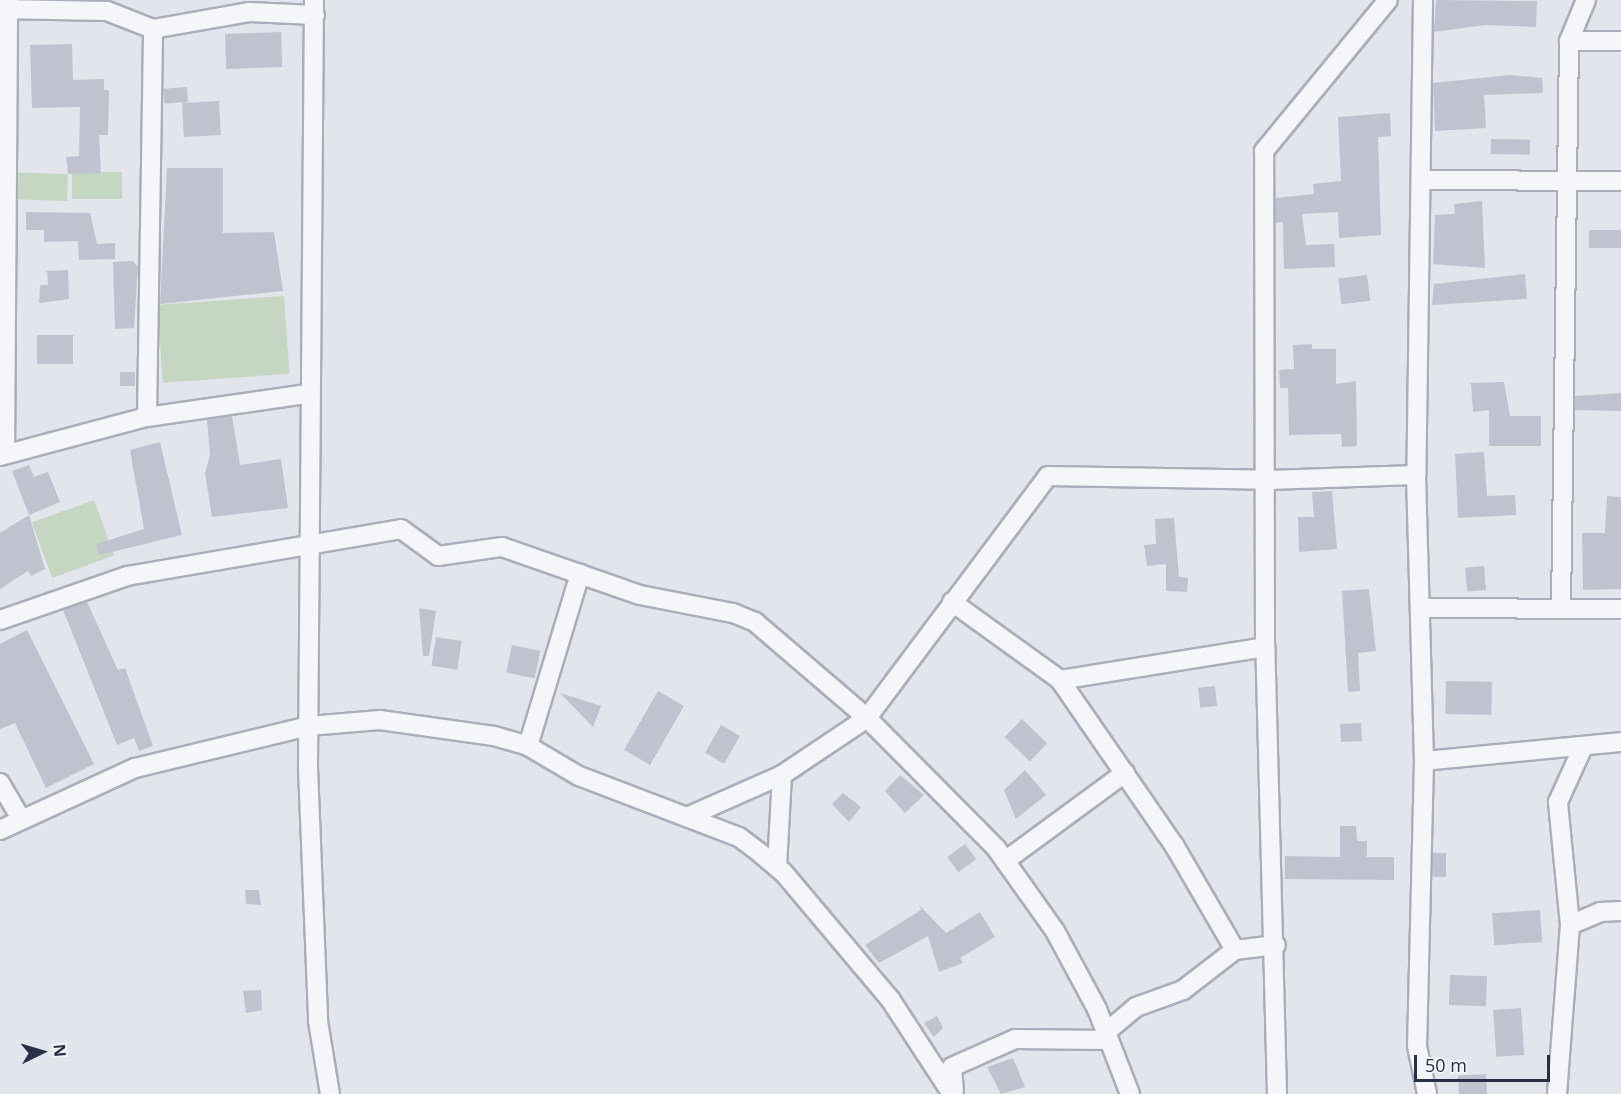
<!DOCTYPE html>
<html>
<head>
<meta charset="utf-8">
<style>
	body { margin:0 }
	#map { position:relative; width:1621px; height:1094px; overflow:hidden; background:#e2e5ec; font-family:"Open Sans",sans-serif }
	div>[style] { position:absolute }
	.green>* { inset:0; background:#c5d6c2; transform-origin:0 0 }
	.building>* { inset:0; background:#bec3cf; transform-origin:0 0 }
	.roads { filter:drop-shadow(2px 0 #aaaeba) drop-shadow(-2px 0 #aaaeba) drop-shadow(0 2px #aaaeba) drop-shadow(0 -2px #aaaeba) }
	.minor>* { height:18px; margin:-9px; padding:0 9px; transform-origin:9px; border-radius:9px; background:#f5f6f9 }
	span { translate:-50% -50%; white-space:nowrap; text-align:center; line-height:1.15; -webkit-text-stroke:6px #f2f4f9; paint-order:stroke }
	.north { position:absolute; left:12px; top:1022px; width:60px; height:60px; -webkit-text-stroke:4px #f2f4f9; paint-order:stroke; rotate:85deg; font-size:16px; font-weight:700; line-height:24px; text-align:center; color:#282f46 }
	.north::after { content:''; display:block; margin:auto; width:21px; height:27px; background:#282f46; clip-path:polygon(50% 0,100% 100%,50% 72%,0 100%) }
	.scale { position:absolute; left:1414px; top:1055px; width:136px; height:27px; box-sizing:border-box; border:3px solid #282f46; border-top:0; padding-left:8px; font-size:18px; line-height:21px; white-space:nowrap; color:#282f46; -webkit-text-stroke:4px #f2f4f9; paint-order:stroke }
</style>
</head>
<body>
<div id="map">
	<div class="green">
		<i style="left:7px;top:172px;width:61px;height:27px;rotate:2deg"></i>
		<i style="left:122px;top:172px;width:27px;height:50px;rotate:90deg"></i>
		<i style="left:284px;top:296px;width:78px;height:127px;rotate:86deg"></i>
		<i style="left:94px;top:500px;width:59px;height:66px;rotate:70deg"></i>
	</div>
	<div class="building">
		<i style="clip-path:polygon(1436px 0,1537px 1px,1536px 27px,1485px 25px,1434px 32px)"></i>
		<i style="left:281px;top:32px;width:35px;height:56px;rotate:88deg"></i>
		<i style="clip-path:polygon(72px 44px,73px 80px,104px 79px,104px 90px,109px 90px,108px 135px,99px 135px,101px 173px,68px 174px,66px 157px,79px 156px,80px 107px,32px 108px,30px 45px)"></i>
		<i style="clip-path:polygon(1510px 75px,1542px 78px,1543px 93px,1484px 95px,1486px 128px,1435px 131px,1433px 83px)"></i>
		<i style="left:187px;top:87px;width:15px;height:24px;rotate:86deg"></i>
		<i style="left:219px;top:101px;width:34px;height:37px;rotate:87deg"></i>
		<i style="clip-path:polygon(1390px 113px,1391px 136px,1378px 137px,1381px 235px,1339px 238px,1338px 212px,1302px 214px,1306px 245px,1334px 244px,1335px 267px,1284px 269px,1283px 222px,1275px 223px,1275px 198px,1314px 194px,1313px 184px,1341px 181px,1338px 117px)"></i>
		<i style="left:1491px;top:139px;width:39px;height:15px;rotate:1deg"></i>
		<i style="clip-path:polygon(167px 168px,223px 168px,223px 233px,274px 232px,283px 291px,160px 304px)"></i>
		<i style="clip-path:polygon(1482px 201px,1485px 268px,1433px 264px,1435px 215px,1455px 214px,1454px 204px)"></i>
		<i style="clip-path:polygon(26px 212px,90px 213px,97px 244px,115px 243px,115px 259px,79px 260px,78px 241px,44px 242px,44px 230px,26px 230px)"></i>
		<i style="left:1621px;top:230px;width:18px;height:32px;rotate:90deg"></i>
		<i style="clip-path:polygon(133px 261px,138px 267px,134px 328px,115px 329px,113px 262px)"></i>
		<i style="clip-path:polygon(68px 270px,69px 299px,39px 303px,40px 285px,48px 285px,47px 271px)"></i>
		<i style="clip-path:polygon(1525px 274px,1527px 299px,1432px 305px,1434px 284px)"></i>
		<i style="left:1367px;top:275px;width:26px;height:29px;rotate:83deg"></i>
		<i style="left:73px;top:335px;width:29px;height:36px;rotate:90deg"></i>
		<i style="clip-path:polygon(1312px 344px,1312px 349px,1336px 349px,1336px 384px,1356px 381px,1357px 446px,1342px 447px,1341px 434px,1289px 435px,1288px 388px,1280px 388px,1279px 370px,1294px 369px,1293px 345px)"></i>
		<i style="left:135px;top:372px;width:14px;height:15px;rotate:90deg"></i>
		<i style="clip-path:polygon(1504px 382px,1510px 416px,1541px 416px,1541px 446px,1489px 446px,1489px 410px,1473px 412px,1471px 383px)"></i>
		<i style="clip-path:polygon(1621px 393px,1621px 411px,1575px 410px,1575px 396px)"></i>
		<i style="clip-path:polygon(232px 416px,240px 465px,281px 459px,288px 508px,212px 517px,205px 473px,210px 455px,207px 420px)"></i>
		<i style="clip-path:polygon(160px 442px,182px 535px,99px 555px,96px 544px,144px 529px,130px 450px)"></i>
		<i style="clip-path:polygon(1484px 452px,1487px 496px,1515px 495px,1516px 515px,1458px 518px,1455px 454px)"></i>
		<i style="clip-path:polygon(29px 465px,34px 477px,48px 472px,60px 502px,29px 515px,12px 471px)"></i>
		<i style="clip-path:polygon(1332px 491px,1337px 549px,1299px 552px,1298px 517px,1314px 517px,1312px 492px)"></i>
		<i style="clip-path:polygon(1607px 496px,1621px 497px,1621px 589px,1583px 590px,1582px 533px,1605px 533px)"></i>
		<i style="clip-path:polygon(29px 515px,45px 569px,31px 576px,28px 571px,0 589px,0 533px)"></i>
		<i style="clip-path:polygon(1174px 518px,1179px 577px,1188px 578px,1187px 592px,1166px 591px,1166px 564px,1147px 566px,1144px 545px,1156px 544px,1155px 519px)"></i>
		<i style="left:1484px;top:566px;width:24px;height:19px;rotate:85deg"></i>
		<i style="clip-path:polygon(1369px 589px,1376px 651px,1358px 653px,1360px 691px,1348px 692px,1342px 591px)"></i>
		<i style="clip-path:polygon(87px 602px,118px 670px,125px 668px,153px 746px,139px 751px,134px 738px,117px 745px,63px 610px)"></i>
		<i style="clip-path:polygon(419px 608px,436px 611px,429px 656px,423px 656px)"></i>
		<i style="clip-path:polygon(27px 630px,94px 764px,46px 788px,15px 723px,0 729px,0 644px)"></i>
		<i style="left:436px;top:637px;width:26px;height:29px;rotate:9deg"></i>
		<i style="left:512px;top:645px;width:29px;height:28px;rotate:12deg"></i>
		<i style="left:1446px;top:681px;width:46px;height:33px;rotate:1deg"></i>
		<i style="left:1215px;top:686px;width:20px;height:17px;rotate:84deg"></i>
		<i style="left:658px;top:691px;width:30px;height:68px;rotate:30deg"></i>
		<i style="clip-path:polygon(560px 693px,601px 706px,593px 727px)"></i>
		<i style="left:1022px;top:719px;width:35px;height:25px;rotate:44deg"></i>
		<i style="left:1361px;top:723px;width:18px;height:21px;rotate:87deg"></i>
		<i style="left:721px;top:725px;width:22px;height:32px;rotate:30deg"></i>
		<i style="clip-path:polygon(1025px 770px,1046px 795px,1016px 819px,1004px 790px)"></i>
		<i style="clip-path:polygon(900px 775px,924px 795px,905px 813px,885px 791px)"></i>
		<i style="clip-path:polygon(843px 793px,861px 807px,849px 822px,832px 804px)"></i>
		<i style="clip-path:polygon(1340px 826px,1356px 826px,1357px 841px,1367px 841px,1367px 857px,1394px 857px,1394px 880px,1285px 879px,1285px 856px,1340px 857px)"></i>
		<i style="left:965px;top:844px;width:19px;height:22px;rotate:54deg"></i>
		<i style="left:1433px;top:853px;width:13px;height:24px"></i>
		<i style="clip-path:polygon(245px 890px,259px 890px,261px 905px,246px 904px)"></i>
		<i style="clip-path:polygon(919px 905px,946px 933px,980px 912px,995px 937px,960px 958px,963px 963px,939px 972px,928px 936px,879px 963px,865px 945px,921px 910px)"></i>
		<i style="left:1540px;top:910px;width:32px;height:48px;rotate:86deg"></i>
		<i style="left:1450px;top:975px;width:37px;height:30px;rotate:2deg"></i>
		<i style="clip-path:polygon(261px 990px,262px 1010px,246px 1013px,243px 991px)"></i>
		<i style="left:1521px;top:1008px;width:47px;height:28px;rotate:86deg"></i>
		<i style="clip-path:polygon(937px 1016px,943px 1028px,934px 1037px,924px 1023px)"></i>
		<i style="clip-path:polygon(1013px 1058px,1025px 1087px,1001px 1094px,987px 1067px)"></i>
		<i style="left:1486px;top:1074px;width:20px;height:28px;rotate:87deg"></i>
	</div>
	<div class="roads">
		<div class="minor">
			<i style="left:314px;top:0;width:768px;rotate:90.45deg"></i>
			<i style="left:308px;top:768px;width:253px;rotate:87.7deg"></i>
			<i style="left:318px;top:1021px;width:74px;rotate:80.7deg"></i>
			<i style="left:1423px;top:0;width:475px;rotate:90.8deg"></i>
			<i style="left:1416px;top:475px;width:286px;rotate:88.4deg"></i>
			<i style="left:1424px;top:761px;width:285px;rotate:91.4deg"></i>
			<i style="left:1417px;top:1046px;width:49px;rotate:78.2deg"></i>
			<i style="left:0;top:9px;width:107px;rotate:1.1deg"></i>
			<i style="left:107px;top:11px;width:49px;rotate:21.4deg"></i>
			<i style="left:153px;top:29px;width:97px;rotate:-10deg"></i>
			<i style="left:249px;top:12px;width:66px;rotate:2.6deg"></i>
			<i style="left:1569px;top:41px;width:52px"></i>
			<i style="left:1421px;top:180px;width:200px;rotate:0.3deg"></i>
			<i style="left:147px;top:417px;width:388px;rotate:-89.1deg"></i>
			<i style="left:5px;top:454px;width:454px;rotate:-89.6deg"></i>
			<i style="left:0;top:456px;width:152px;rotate:-14.9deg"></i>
			<i style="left:147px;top:417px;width:162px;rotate:-8.2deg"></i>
			<i style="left:952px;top:602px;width:133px;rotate:35.8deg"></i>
			<i style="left:1060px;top:680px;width:201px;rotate:55.4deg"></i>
			<i style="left:1174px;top:845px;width:121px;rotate:59.8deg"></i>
			<i style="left:1420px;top:608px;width:201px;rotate:0.3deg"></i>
			<i style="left:1561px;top:608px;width:567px;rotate:-89.19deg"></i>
			<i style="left:1569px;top:41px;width:44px;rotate:-67.5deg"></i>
			<i style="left:0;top:620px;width:134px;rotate:-19.1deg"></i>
			<i style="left:127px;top:576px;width:278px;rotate:-9.7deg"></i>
			<i style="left:401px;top:529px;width:46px;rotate:36.1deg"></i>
			<i style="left:438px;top:556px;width:65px;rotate:-8deg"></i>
			<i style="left:502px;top:547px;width:146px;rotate:19.2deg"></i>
			<i style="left:640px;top:595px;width:95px;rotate:11deg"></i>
			<i style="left:733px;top:613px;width:24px;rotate:22deg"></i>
			<i style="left:755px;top:622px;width:148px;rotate:40.6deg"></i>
			<i style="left:867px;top:718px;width:183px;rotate:45.2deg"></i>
			<i style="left:996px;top:848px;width:102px;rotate:54.6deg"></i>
			<i style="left:1055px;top:931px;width:89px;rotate:61.7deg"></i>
			<i style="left:1097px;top:1009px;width:91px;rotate:68.8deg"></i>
			<i style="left:1060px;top:680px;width:208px;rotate:-9.1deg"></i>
			<i style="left:528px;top:746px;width:180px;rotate:-73.2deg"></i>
			<i style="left:1424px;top:761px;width:198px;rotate:-5.5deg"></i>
			<i style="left:0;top:783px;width:42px;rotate:59.7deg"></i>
			<i style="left:687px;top:817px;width:104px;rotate:-23.9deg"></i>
			<i style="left:782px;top:775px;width:102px;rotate:-33.8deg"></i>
			<i style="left:867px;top:718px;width:302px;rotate:-53.2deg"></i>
			<i style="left:1048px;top:476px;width:220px;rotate:1deg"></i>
			<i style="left:1268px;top:480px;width:148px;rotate:-1.9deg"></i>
			<i style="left:0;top:830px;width:149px;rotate:-24.7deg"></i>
			<i style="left:135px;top:768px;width:179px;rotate:-13.6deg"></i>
			<i style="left:309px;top:726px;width:71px;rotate:-4.8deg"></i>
			<i style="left:380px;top:720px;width:115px;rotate:8deg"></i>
			<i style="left:494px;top:736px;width:35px;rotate:16deg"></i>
			<i style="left:528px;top:746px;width:59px;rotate:30.5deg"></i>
			<i style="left:579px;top:776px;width:171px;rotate:20.9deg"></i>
			<i style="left:739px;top:837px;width:26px;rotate:37deg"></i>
			<i style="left:760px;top:853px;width:30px;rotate:40deg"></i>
			<i style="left:783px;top:872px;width:166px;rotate:49.9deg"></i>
			<i style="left:890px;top:999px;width:113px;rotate:56.9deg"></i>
			<i style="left:1005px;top:861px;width:149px;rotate:-36.3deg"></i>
			<i style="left:777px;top:867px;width:92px;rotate:-86.9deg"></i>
			<i style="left:1570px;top:925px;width:33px;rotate:-23deg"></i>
			<i style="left:1600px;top:912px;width:21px;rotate:-3deg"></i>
			<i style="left:1104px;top:1034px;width:42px;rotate:-40.2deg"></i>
			<i style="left:1136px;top:1007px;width:50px;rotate:-19.9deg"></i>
			<i style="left:1183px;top:990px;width:66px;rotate:-37.6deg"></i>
			<i style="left:1235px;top:950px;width:41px;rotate:-7deg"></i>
			<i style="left:954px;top:1091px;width:24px;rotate:-95deg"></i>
			<i style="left:952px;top:1067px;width:69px;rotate:-24deg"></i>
			<i style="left:1015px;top:1039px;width:91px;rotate:0.6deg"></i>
			<i style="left:1277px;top:1094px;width:447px;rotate:-91.5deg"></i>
			<i style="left:1265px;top:647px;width:496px;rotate:-90.1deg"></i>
			<i style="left:1264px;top:151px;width:195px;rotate:-50.6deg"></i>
			<i style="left:1557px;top:1094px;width:169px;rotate:-85.6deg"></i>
			<i style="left:1570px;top:925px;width:124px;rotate:-95.6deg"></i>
			<i style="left:1558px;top:802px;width:60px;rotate:-65.6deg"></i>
		</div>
	</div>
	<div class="north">N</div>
	<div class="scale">50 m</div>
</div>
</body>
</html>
